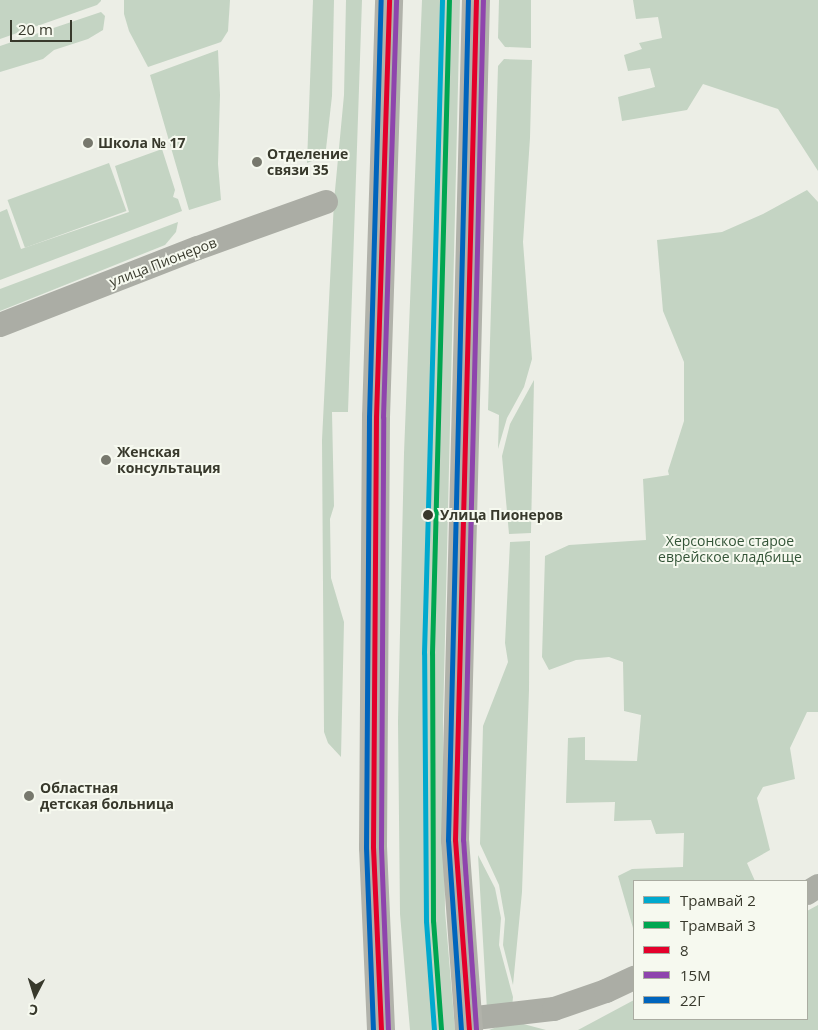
<!DOCTYPE html>
<html>
<head>
<meta charset="utf-8">
<style>
	body { margin:0 }
	#map { position:relative; width:818px; height:1030px; overflow:hidden; background:#eceee6; font-family:"Open Sans",sans-serif }
	div>[style] { position:absolute }
	.green>* { inset:0; background:#c4d4c3; transform-origin:0 0 }
	.minor>* { height:24px; margin:-12px; padding:0 12px; transform-origin:12px; border-radius:12px; background:#abada5 }
	.major>* { height:28px; margin:-14px; padding:0 14px; transform-origin:14px; border-radius:14px; background:#b1b2aa }
	.bus-1>* { height:5px; margin:-2.5px; padding:0 2.5px; transform-origin:2.5px; border-radius:2.5px; background:#e4002b }
	.bus-2>* { height:5px; margin:-2.5px; padding:0 2.5px; transform-origin:2.5px; border-radius:2.5px; background:#8e44ad }
	.bus-3>* { height:5px; margin:-2.5px; padding:0 2.5px; transform-origin:2.5px; border-radius:2.5px; background:#0065bd }
	.tram-1>* { height:5px; margin:-2.5px; padding:0 2.5px; transform-origin:2.5px; border-radius:2.5px; background:#00a9ce }
	.tram-2>* { height:5px; margin:-2.5px; padding:0 2.5px; transform-origin:2.5px; border-radius:2.5px; background:#00a651 }
	.dots>* { width:14px; height:14px; translate:-50% -50%; box-sizing:border-box; border:2px solid #f6f9ef; border-radius:50% }
	span { translate:-50% -50%; white-space:nowrap; text-align:center; line-height:1.15; -webkit-text-stroke:4px #f6f9ef; paint-order:stroke }
	.poi-label { font-size:14px; color:#38392c; font-weight:700 }
	.left { translate:0 -50%; text-align:left }
	.street-label { font-size:14px; color:#38392c }
	.stop-label { font-size:14px; color:#38392c; font-weight:700 }
	.park-label { font-size:14px; color:#335437 }
	.legend { position:absolute; left:633px; top:880px; width:175px; height:140px; box-sizing:border-box; background:#f6f9ef; border:1px solid #aaaca1; margin:0; padding:6px 9px; list-style:none; font-size:15px; color:#38392c }
	.legend li { display:flex; align-items:center; gap:10px; height:25px }
	.legend b { width:25px; border:1px solid #aaaca1 }
	.north { position:absolute; left:10px; top:970px; width:50px; height:50px; -webkit-text-stroke:4px #f6f9ef; paint-order:stroke; rotate:185deg; font-size:14px; font-weight:700; line-height:20px; text-align:center; color:#38392c }
	.north::after { content:''; display:block; margin:auto; width:18px; height:22px; background:#38392c; clip-path:polygon(50% 0,100% 100%,50% 72%,0 100%) }
	.scale { position:absolute; left:10px; top:20px; width:62px; height:22px; box-sizing:border-box; border:2px solid #38392c; border-top:0; padding-left:6px; font-size:15px; line-height:18px; white-space:nowrap; color:#38392c; -webkit-text-stroke:4px #f6f9ef; paint-order:stroke }
</style>
</head>
<body>
<div id="map">
	<div class="green">
		<i style="clip-path:polygon(0 0,101px 0,101px 1px,97px 5px,0 39px)"></i>
		<i style="clip-path:polygon(124px 0,230px 0,228px 31px,221px 42px,148px 67px,129px 31px,124px 14px)"></i>
		<i style="clip-path:polygon(313px 0,334px 0,332px 96px,326px 149px,320px 158px,307px 163px)"></i>
		<i style="clip-path:polygon(346px 0,362px 0,348px 412px,332px 412px,334px 506px,330px 519px,331px 578px,344px 622px,341px 757px,328px 743px,324px 732px,322px 440px,334px 201px,344px 95px)"></i>
		<i style="clip-path:polygon(422px 0,460px 0,443px 722px,445px 911px,455px 1030px,410px 1030px,400px 914px,398px 722px,404px 453px)"></i>
		<i style="clip-path:polygon(499px 0,531px 0,531px 48px,505px 47px,498px 38px)"></i>
		<i style="clip-path:polygon(633px 0,818px 0,818px 171px,778px 109px,703px 84px,687px 110px,622px 121px,618px 97px,655px 87px,650px 68px,628px 71px,624px 55px,642px 49px,639px 43px,662px 38px,658px 17px,636px 19px)"></i>
		<i style="clip-path:polygon(101px 12px,105px 16px,103px 30px,88px 39px,54px 50px,43px 59px,0 72px,0 46px)"></i>
		<i style="clip-path:polygon(218px 50px,220px 95px,218px 164px,221px 200px,189px 210px,150px 75px)"></i>
		<i style="clip-path:polygon(504px 59px,532px 60px,530px 138px,523px 242px,532px 359px,524px 387px,507px 418px,498px 449px,499px 415px,488px 410px,498px 66px)"></i>
		<i style="clip-path:polygon(162px 149px,175px 190px,173px 197px,178px 199px,182px 211px,0 280px,0 212px,7px 209px,21px 249px,129px 212px,115px 166px)"></i>
		<i style="left:109px;top:163px;width:51px;height:108px;rotate:70deg"></i>
		<i style="clip-path:polygon(807px 190px,818px 202px,818px 712px,807px 712px,790px 748px,795px 779px,763px 787px,757px 798px,770px 850px,747px 863px,755px 881px,634px 881px,633px 928px,618px 876px,632px 869px,683px 867px,684px 833px,656px 834px,651px 820px,614px 821px,615px 802px,566px 803px,568px 738px,585px 737px,585px 760px,637px 761px,641px 715px,624px 711px,623px 662px,609px 657px,576px 660px,549px 670px,542px 657px,545px 556px,569px 545px,646px 540px,643px 479px,669px 475px,668px 471px,684px 421px,684px 362px,663px 311px,657px 240px,722px 232px,763px 214px)"></i>
		<i style="clip-path:polygon(178px 222px,176px 232px,165px 245px,0 311px,0 289px)"></i>
		<i style="clip-path:polygon(534px 380px,531px 533px,509px 534px,502px 456px,510px 424px)"></i>
		<i style="clip-path:polygon(530px 541px,529px 690px,522px 892px,513px 985px,503px 945px,505px 919px,499px 885px,480px 844px,483px 726px,508px 662px,505px 643px,510px 542px)"></i>
		<i style="clip-path:polygon(478px 855px,495px 888px,501px 918px,499px 945px,513px 997px,512px 1008px,487px 1010px)"></i>
		<i style="clip-path:polygon(818px 905px,818px 1030px,578px 1030px,634px 1000px,634px 1019px,807px 1019px,807px 911px)"></i>
		<i style="clip-path:polygon(512px 1021px,546px 1030px,489px 1030px)"></i>
	</div>
	<div class="minor">
		<i style="left:0;top:325px;width:212px;rotate:-21.3deg"></i>
		<i style="left:198px;top:248px;width:136px;rotate:-19.8deg"></i>
		<i style="left:807px;top:893px;width:13px;rotate:-32deg"></i>
		<i style="left:467px;top:1019px;width:88px;rotate:-6.6deg"></i>
		<i style="left:554px;top:1009px;width:55px;rotate:-19.1deg"></i>
		<i style="left:606px;top:991px;width:31px;rotate:-25deg"></i>
	</div>
	<div class="major">
		<i style="left:381px;top:1030px;width:183px;rotate:-92.5deg"></i>
		<i style="left:373px;top:847px;width:430px;rotate:-89.6deg"></i>
		<i style="left:376px;top:417px;width:417px;rotate:-88.2deg"></i>
		<i style="left:469px;top:1030px;width:191px;rotate:-94.2deg"></i>
		<i style="left:455px;top:840px;width:840px;rotate:-88.57deg"></i>
	</div>
	<div class="bus-1">
		<i style="left:381px;top:1030px;width:183px;rotate:-92.5deg"></i>
		<i style="left:373px;top:847px;width:430px;rotate:-89.6deg"></i>
		<i style="left:376px;top:417px;width:417px;rotate:-88.2deg"></i>
		<i style="left:469px;top:1030px;width:191px;rotate:-94.2deg"></i>
		<i style="left:455px;top:840px;width:840px;rotate:-88.57deg"></i>
	</div>
	<div class="bus-2">
		<i style="left:476px;top:1029px;width:189px;rotate:-93.9deg"></i>
		<i style="left:463px;top:840px;width:840px;rotate:-88.64deg"></i>
		<i style="left:388px;top:1030px;width:183px;rotate:-92.2deg"></i>
		<i style="left:381px;top:847px;width:430px;rotate:-89.7deg"></i>
		<i style="left:383px;top:417px;width:417px;rotate:-88.2deg"></i>
	</div>
	<div class="bus-3">
		<i style="left:373px;top:1030px;width:183px;rotate:-92.2deg"></i>
		<i style="left:366px;top:847px;width:430px;rotate:-89.6deg"></i>
		<i style="left:369px;top:417px;width:417px;rotate:-88.4deg"></i>
		<i style="left:461px;top:1030px;width:190px;rotate:-93.9deg"></i>
		<i style="left:448px;top:840px;width:840px;rotate:-88.64deg"></i>
	</div>
	<div class="tram-1">
		<i style="left:434px;top:1030px;width:109px;rotate:-94.2deg"></i>
		<i style="left:426px;top:921px;width:268px;rotate:-90.4deg"></i>
		<i style="left:424px;top:653px;width:653px;rotate:-88.42deg"></i>
	</div>
	<div class="tram-2">
		<i style="left:441px;top:1029px;width:108px;rotate:-94.2deg"></i>
		<i style="left:433px;top:921px;width:268px;rotate:-90.2deg"></i>
		<i style="left:432px;top:653px;width:653px;rotate:-88.51deg"></i>
	</div>
	<div class="dots">
		<i style="left:88px;top:143px;background:#77786d"></i>
		<i style="left:257px;top:162px;background:#77786d"></i>
		<i style="left:106px;top:460px;background:#77786d"></i>
		<i style="left:428px;top:515px;background:#38392c"></i>
		<i style="left:29px;top:796px;background:#77786d"></i>
	</div>
	<div class="poi-label">
		<span class="left" style="left:98px;top:143px">Школа № 17</span>
		<span class="left" style="left:267px;top:162px">Отделение<br>связи 35</span>
		<span class="left" style="left:117px;top:460px">Женская<br>консультация</span>
		<span class="left" style="left:40px;top:796px">Областная<br>детская больница</span>
	</div>
	<div class="street-label">
		<span style="left:163px;top:262px;rotate:-21deg">улица Пионеров</span>
	</div>
	<div class="stop-label">
		<span class="left" style="left:440px;top:515px">Улица Пионеров</span>
	</div>
	<div class="park-label">
		<span style="left:730px;top:549px">Херсонское старое<br>еврейское кладбище</span>
	</div>
	<ul class="legend">
	<li><b style="height:6px;background:#00a9ce"></b>Трамвай 2</li>
	<li><b style="height:6px;background:#00a651"></b>Трамвай 3</li>
	<li><b style="height:6px;background:#e4002b"></b>8</li>
	<li><b style="height:6px;background:#8e44ad"></b>15М</li>
	<li><b style="height:6px;background:#0065bd"></b>22Г</li>
	</ul>
	<div class="north">С</div>
	<div class="scale">20 m</div>
</div>
</body>
</html>
